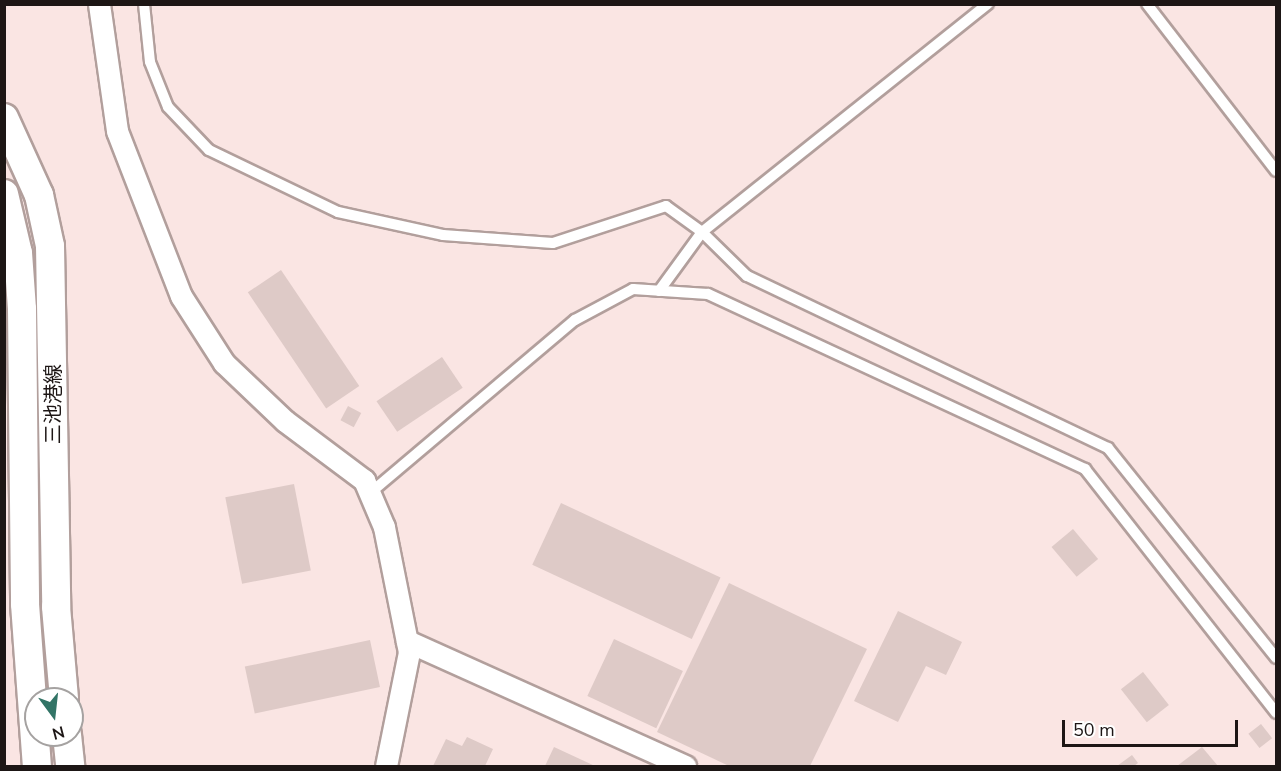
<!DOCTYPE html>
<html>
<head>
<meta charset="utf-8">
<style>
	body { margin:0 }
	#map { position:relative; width:1281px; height:771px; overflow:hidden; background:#fae5e3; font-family:"Nunito Sans","Noto Sans JP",sans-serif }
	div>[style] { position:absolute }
	.building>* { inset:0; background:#decac7; transform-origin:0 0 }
	.roads { filter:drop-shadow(2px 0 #b29f9c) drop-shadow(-2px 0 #b29f9c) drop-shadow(0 2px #b29f9c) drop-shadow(0 -2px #b29f9c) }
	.lane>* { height:10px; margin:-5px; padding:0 5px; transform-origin:5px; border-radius:5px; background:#fff }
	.street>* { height:21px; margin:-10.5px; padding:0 10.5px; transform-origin:10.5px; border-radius:10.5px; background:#fff }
	.secondary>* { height:28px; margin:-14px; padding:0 14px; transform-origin:14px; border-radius:14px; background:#fff }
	span { translate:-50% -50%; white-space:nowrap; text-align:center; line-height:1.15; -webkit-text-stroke:5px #fff; paint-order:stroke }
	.street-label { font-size:20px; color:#1d1615 }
	.frame { position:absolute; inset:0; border:6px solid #1d1615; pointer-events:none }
	.north { position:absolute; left:24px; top:687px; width:60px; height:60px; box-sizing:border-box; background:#fff; border:2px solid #a5a2a1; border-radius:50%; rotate:165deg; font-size:16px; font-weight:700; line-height:24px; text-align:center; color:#1d1615 }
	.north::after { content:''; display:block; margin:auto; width:21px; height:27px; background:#327466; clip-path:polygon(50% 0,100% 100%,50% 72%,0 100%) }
	.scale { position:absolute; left:1062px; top:720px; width:176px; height:27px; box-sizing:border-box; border:3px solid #1d1615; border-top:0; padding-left:8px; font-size:18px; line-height:21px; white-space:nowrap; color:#1d1615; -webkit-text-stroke:4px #fff; paint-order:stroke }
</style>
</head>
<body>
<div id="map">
	<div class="building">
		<i style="left:281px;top:270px;width:140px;height:40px;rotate:56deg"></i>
		<i style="left:442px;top:357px;width:37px;height:79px;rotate:56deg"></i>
		<i style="left:348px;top:406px;width:15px;height:16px;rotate:28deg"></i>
		<i style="left:294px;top:484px;width:88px;height:70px;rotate:79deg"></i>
		<i style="left:561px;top:503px;width:176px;height:68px;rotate:25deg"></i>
		<i style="left:1073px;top:529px;width:39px;height:28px;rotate:50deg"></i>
		<i style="clip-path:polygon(729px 583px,867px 649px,810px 766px,729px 766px,657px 732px)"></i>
		<i style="clip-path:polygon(898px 611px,962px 642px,946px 675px,926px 666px,898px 722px,854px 701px)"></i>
		<i style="left:614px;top:639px;width:76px;height:63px;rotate:25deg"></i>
		<i style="left:370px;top:640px;width:48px;height:128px;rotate:78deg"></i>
		<i style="left:1143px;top:672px;width:42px;height:28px;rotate:52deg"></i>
		<i style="left:1261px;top:724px;width:18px;height:16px;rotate:52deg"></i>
		<i style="clip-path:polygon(467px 737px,493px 749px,485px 766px,433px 766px,446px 739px,462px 746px)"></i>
		<i style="clip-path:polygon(554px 747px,595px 766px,545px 766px)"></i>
		<i style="clip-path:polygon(1202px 747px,1218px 766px,1177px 766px)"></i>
		<i style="clip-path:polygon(1132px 755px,1138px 763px,1134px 766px,1117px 766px)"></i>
	</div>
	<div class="roads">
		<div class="lane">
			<i style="left:144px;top:4px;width:58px;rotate:84.1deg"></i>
			<i style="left:150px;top:62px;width:48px;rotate:68.2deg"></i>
			<i style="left:168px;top:107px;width:59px;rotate:46.4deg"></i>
			<i style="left:209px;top:150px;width:143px;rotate:25.7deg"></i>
			<i style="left:338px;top:212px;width:107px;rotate:12.4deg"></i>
			<i style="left:443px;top:235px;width:110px;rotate:4.2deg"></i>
			<i style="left:553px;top:243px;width:119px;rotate:-18.1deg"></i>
			<i style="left:666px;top:206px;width:44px;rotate:35.8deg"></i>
			<i style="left:702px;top:232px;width:63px;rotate:44.4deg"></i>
			<i style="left:747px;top:276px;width:400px;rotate:25.5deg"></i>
			<i style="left:1108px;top:448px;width:269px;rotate:51.3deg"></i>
			<i style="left:1147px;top:4px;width:211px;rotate:52.3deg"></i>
			<i style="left:659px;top:291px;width:73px;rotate:-53.9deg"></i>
			<i style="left:702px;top:232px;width:366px;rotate:-38.6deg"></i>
			<i style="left:370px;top:493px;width:268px;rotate:-40.2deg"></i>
			<i style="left:575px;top:320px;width:66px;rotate:-28.1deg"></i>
			<i style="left:633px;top:289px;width:75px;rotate:3.8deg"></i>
			<i style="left:708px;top:294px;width:416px;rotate:24.9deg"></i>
			<i style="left:1085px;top:469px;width:310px;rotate:51.9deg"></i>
		</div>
		<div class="street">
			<i style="left:99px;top:4px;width:128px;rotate:81.9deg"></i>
			<i style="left:117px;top:131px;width:177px;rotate:68.8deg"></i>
			<i style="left:181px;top:296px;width:80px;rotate:57.3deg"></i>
			<i style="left:224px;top:363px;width:84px;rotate:43.6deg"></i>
			<i style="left:285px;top:421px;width:99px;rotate:36.8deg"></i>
			<i style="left:364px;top:480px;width:51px;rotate:66.9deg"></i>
			<i style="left:384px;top:527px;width:127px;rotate:78.7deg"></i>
			<i style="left:409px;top:652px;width:116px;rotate:101.4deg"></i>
			<i style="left:407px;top:641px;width:305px;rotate:24.2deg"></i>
		</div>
		<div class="secondary">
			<i style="left:4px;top:118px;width:85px;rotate:65.6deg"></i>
			<i style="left:39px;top:195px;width:52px;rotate:77.8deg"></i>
			<i style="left:50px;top:246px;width:361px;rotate:89deg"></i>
			<i style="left:56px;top:607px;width:92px;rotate:85deg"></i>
			<i style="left:4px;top:194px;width:61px;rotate:76.7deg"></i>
			<i style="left:18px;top:253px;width:56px;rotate:85.9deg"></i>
			<i style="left:22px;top:309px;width:295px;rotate:89.4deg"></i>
			<i style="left:25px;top:604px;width:162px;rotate:85.8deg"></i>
			<i style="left:67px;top:735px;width:31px;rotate:84deg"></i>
		</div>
	</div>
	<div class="street-label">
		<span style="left:53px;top:404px;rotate:-90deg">三池港線</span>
	</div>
	<div class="frame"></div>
	<div class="north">N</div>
	<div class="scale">50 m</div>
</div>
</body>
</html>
